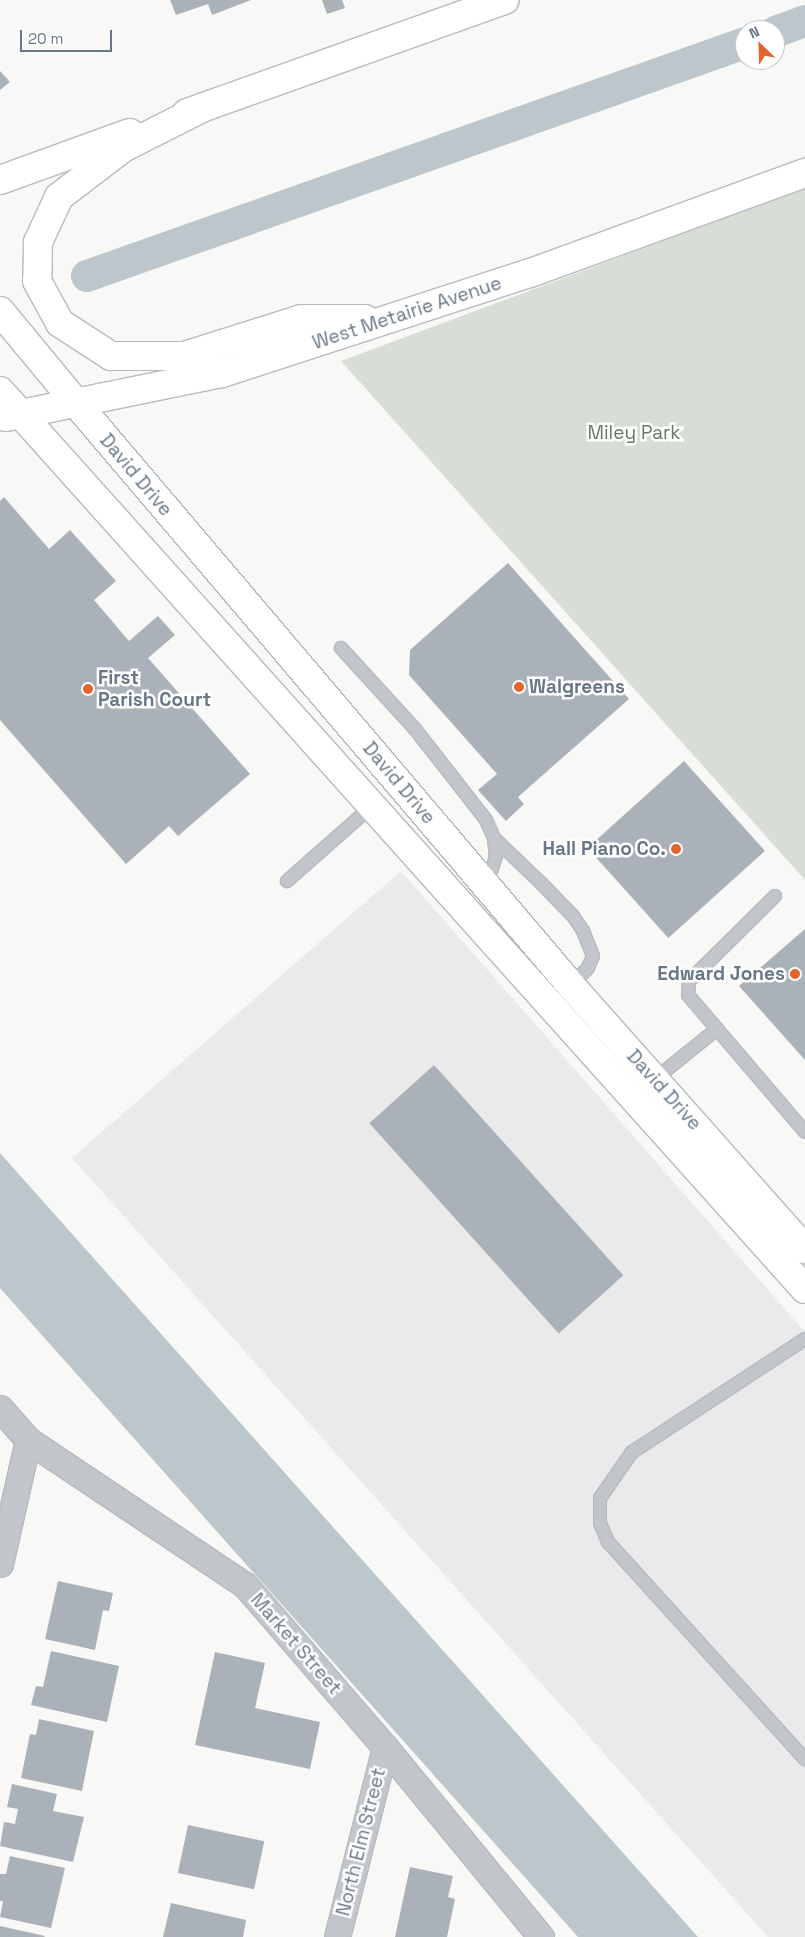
<!DOCTYPE html>
<html>
<head>
<meta charset="utf-8">
<style>
	body { margin:0 }
	#map { position:relative; width:805px; height:1937px; overflow:hidden; background:#f8f9f6; font-family:"Space Grotesk",sans-serif }
	div>[style] { position:absolute }
	.built>* { inset:0; background:#e9eae9 }
	.green>* { inset:0; background:#d8ded5 }
	.water>* { inset:0; background:#bcc6cb }
	.canal>* { height:32px; margin:-16px; padding:0 16px; transform-origin:16px; border-radius:16px; background:#bcc6cb }
	.building>* { inset:0; background:#aab1b8; transform-origin:0 0 }
	.roads { filter:drop-shadow(1px 0 #b6bbc0) drop-shadow(-1px 0 #b6bbc0) drop-shadow(0 1px #b6bbc0) drop-shadow(0 -1px #b6bbc0) }
	.lane>* { height:12px; margin:-6px; padding:0 6px; transform-origin:6px; border-radius:6px; background:#c2c5ca }
	.street>* { height:25px; margin:-12.5px; padding:0 12.5px; transform-origin:12.5px; border-radius:12.5px; background:#c2c5ca }
	.secondary>* { height:28px; margin:-14px; padding:0 14px; transform-origin:14px; border-radius:14px; background:#fff }
	.dots>* { width:14px; height:14px; translate:-50% -50%; box-sizing:border-box; border:2px solid #fff; border-radius:50% }
	span { translate:-50% -50%; white-space:nowrap; text-align:center; line-height:1.15; -webkit-text-stroke:5px #fff; paint-order:stroke }
	.street-label { font-size:19px; color:#687787 }
	.park-label { font-size:19px; color:#667963 }
	.poi-label { font-size:19px; color:#687787; font-weight:700 }
	.left { translate:0 -50%; text-align:left }
	.right { translate:-100% -50%; text-align:right }
	.north { position:absolute; left:735px; top:20px; width:50px; height:50px; box-sizing:border-box; background:#fff; border:1px solid #c3c9cf; border-radius:50%; rotate:336deg; font-size:14px; font-weight:700; line-height:20px; text-align:center; color:#687787 }
	.north::after { content:''; display:block; margin:auto; width:18px; height:22px; background:#e2652d; clip-path:polygon(50% 0,100% 100%,50% 72%,0 100%) }
	.scale { position:absolute; left:20px; top:30px; width:92px; height:22px; box-sizing:border-box; border:2px solid #687787; border-top:0; padding-left:6px; font-size:15px; line-height:18px; white-space:nowrap; color:#687787; -webkit-text-stroke:4px #fff; paint-order:stroke }
</style>
</head>
<body>
<div id="map">
	<div class="built">
		<i style="clip-path:polygon(401px 871px,805px 1332px,805px 1937px,768px 1937px,72px 1158px)"></i>
	</div>
	<div class="green">
		<i style="clip-path:polygon(805px 188px,805px 880px,341px 361px)"></i>
	</div>
	<div class="water">
		<i style="clip-path:polygon(0 1153px,698px 1937px,578px 1937px,0 1288px)"></i>
	</div>
	<div class="canal">
		<i style="left:775px;top:32px;width:32px;rotate:-20deg"></i>
		<i style="left:87px;top:276px;width:698px;rotate:-19.5deg"></i>
	</div>
	<div class="building">
		<i style="clip-path:polygon(170px 0,251px 0,212px 15px,208px 4px,176px 15px)"></i>
		<i style="clip-path:polygon(322px 0,342px 0,345px 8px,327px 14px)"></i>
		<i style="clip-path:polygon(0 71px,10px 82px,0 90px)"></i>
		<i style="clip-path:polygon(4px 497px,49px 549px,70px 530px,116px 581px,94px 600px,129px 641px,158px 616px,175px 635px,148px 658px,250px 774px,178px 836px,169px 826px,126px 864px,0 720px,0 501px)"></i>
		<i style="clip-path:polygon(508px 563px,629px 699px,518px 797px,524px 804px,506px 821px,478px 790px,497px 774px,409px 675px,410px 650px)"></i>
		<i style="left:684px;top:761px;width:121px;height:130px;rotate:48deg"></i>
		<i style="clip-path:polygon(805px 929px,805px 1060px,739px 986px)"></i>
		<i style="left:434px;top:1065px;width:283px;height:87px;rotate:48deg"></i>
		<i style="clip-path:polygon(58px 1581px,113px 1593px,109px 1611px,103px 1610px,95px 1650px,45px 1639px)"></i>
		<i style="clip-path:polygon(51px 1651px,119px 1666px,107px 1722px,31px 1705px,36px 1686px,43px 1687px)"></i>
		<i style="clip-path:polygon(215px 1652px,265px 1663px,255px 1708px,320px 1722px,310px 1769px,195px 1745px)"></i>
		<i style="clip-path:polygon(39px 1719px,94px 1731px,82px 1791px,21px 1778px,30px 1734px,36px 1735px)"></i>
		<i style="clip-path:polygon(12px 1784px,57px 1794px,53px 1811px,84px 1817px,73px 1862px,0 1846px,4px 1822px,15px 1824px,18px 1809px,7px 1807px)"></i>
		<i style="left:188px;top:1825px;width:78px;height:49px;rotate:12deg"></i>
		<i style="clip-path:polygon(10px 1856px,65px 1868px,51px 1928px,0 1917px,3px 1901px,0 1901px,0 1874px,6px 1874px)"></i>
		<i style="clip-path:polygon(410px 1867px,453px 1876px,448px 1897px,455px 1899px,447px 1937px,395px 1937px)"></i>
		<i style="clip-path:polygon(171px 1903px,246px 1920px,243px 1937px,163px 1937px)"></i>
		<i style="clip-path:polygon(0 1926px,45px 1936px,44px 1937px,0 1937px)"></i>
	</div>
	<div class="roads">
		<div class="lane">
			<i style="left:341px;top:648px;width:110px;rotate:47.6deg"></i>
			<i style="left:415px;top:729px;width:115px;rotate:52deg"></i>
			<i style="left:486px;top:820px;width:20px;rotate:66deg"></i>
			<i style="left:494px;top:838px;width:18px;rotate:84deg"></i>
			<i style="left:496px;top:856px;width:14px;rotate:107deg"></i>
			<i style="left:492px;top:869px;width:15px;rotate:143deg"></i>
			<i style="left:494px;top:838px;width:65px;rotate:43.8deg"></i>
			<i style="left:541px;top:883px;width:46px;rotate:45.9deg"></i>
			<i style="left:573px;top:916px;width:18px;rotate:56deg"></i>
			<i style="left:583px;top:931px;width:27px;rotate:68deg"></i>
			<i style="left:593px;top:956px;width:13px;rotate:113deg"></i>
			<i style="left:588px;top:968px;width:24px;rotate:135deg"></i>
			<i style="left:287px;top:881px;width:113px;rotate:-41.4deg"></i>
			<i style="left:775px;top:896px;width:121px;rotate:135.3deg"></i>
			<i style="left:689px;top:981px;width:14px;rotate:94deg"></i>
			<i style="left:688px;top:995px;width:180px;rotate:49.5deg"></i>
			<i style="left:655px;top:1079px;width:80px;rotate:-38.9deg"></i>
			<i style="left:805px;top:1339px;width:207px;rotate:146.8deg"></i>
			<i style="left:632px;top:1452px;width:56px;rotate:124.8deg"></i>
			<i style="left:600px;top:1498px;width:25px;rotate:90deg"></i>
			<i style="left:600px;top:1523px;width:21px;rotate:67deg"></i>
			<i style="left:608px;top:1542px;width:293px;rotate:47.8deg"></i>
		</div>
		<div class="street">
			<i style="left:0;top:1408px;width:43px;rotate:48.8deg"></i>
			<i style="left:28px;top:1440px;width:261px;rotate:33.8deg"></i>
			<i style="left:245px;top:1585px;width:214px;rotate:49.2deg"></i>
			<i style="left:385px;top:1747px;width:246px;rotate:50.6deg"></i>
			<i style="left:0;top:1564px;width:127px;rotate:-77.3deg"></i>
			<i style="left:337px;top:1937px;width:196px;rotate:-75.8deg"></i>
		</div>
		<div class="secondary">
			<i style="left:204px;top:107px;width:91px;rotate:153.2deg"></i>
			<i style="left:123px;top:148px;width:81px;rotate:142.6deg"></i>
			<i style="left:59px;top:197px;width:50px;rotate:115deg"></i>
			<i style="left:38px;top:242px;width:39px;rotate:91deg"></i>
			<i style="left:37px;top:281px;width:48px;rotate:61.3deg"></i>
			<i style="left:60px;top:323px;width:61px;rotate:32.9deg"></i>
			<i style="left:111px;top:356px;width:73px"></i>
			<i style="left:184px;top:356px;width:123px;rotate:-17.5deg"></i>
			<i style="left:301px;top:319px;width:64px"></i>
			<i style="left:187px;top:113px;width:337px;rotate:-19.6deg"></i>
			<i style="left:0;top:180px;width:138px;rotate:-19.9deg"></i>
			<i style="left:0;top:311px;width:119px;rotate:50.4deg"></i>
			<i style="left:76px;top:403px;width:769px;rotate:49.64deg"></i>
			<i style="left:574px;top:989px;width:348px;rotate:48.4deg"></i>
			<i style="left:0;top:391px;width:1206px;rotate:48.13deg"></i>
			<i style="left:6px;top:417px;width:220px;rotate:-11.5deg"></i>
			<i style="left:222px;top:373px;width:324px;rotate:-18deg"></i>
			<i style="left:530px;top:273px;width:293px;rotate:-20deg"></i>
		</div>
	</div>
	<div class="dots">
		<i style="left:519px;top:687px;background:#e2652d"></i>
		<i style="left:88px;top:689px;background:#e2652d"></i>
		<i style="left:676px;top:849px;background:#e2652d"></i>
		<i style="left:795px;top:974px;background:#e2652d"></i>
	</div>
	<div class="street-label">
		<span style="left:407px;top:313px;rotate:-18deg">West Metairie Avenue</span>
		<span style="left:136px;top:475px;rotate:50deg">David Drive</span>
		<span style="left:399px;top:783px;rotate:50deg">David Drive</span>
		<span style="left:664px;top:1090px;rotate:48deg">David Drive</span>
		<span style="left:296px;top:1644px;rotate:49deg">Market Street</span>
		<span style="left:361px;top:1842px;rotate:-76deg">North Elm Street</span>
	</div>
	<div class="park-label">
		<span style="left:634px;top:433px">Miley Park</span>
	</div>
	<div class="poi-label">
		<span class="left" style="left:98px;top:689px">First<br>Parish Court</span>
		<span class="left" style="left:529px;top:687px">Walgreens</span>
		<span class="right" style="left:666px;top:849px">Hall Piano Co.</span>
		<span class="right" style="left:785px;top:974px">Edward Jones</span>
	</div>
	<div class="north">N</div>
	<div class="scale">20 m</div>
</div>
</body>
</html>
